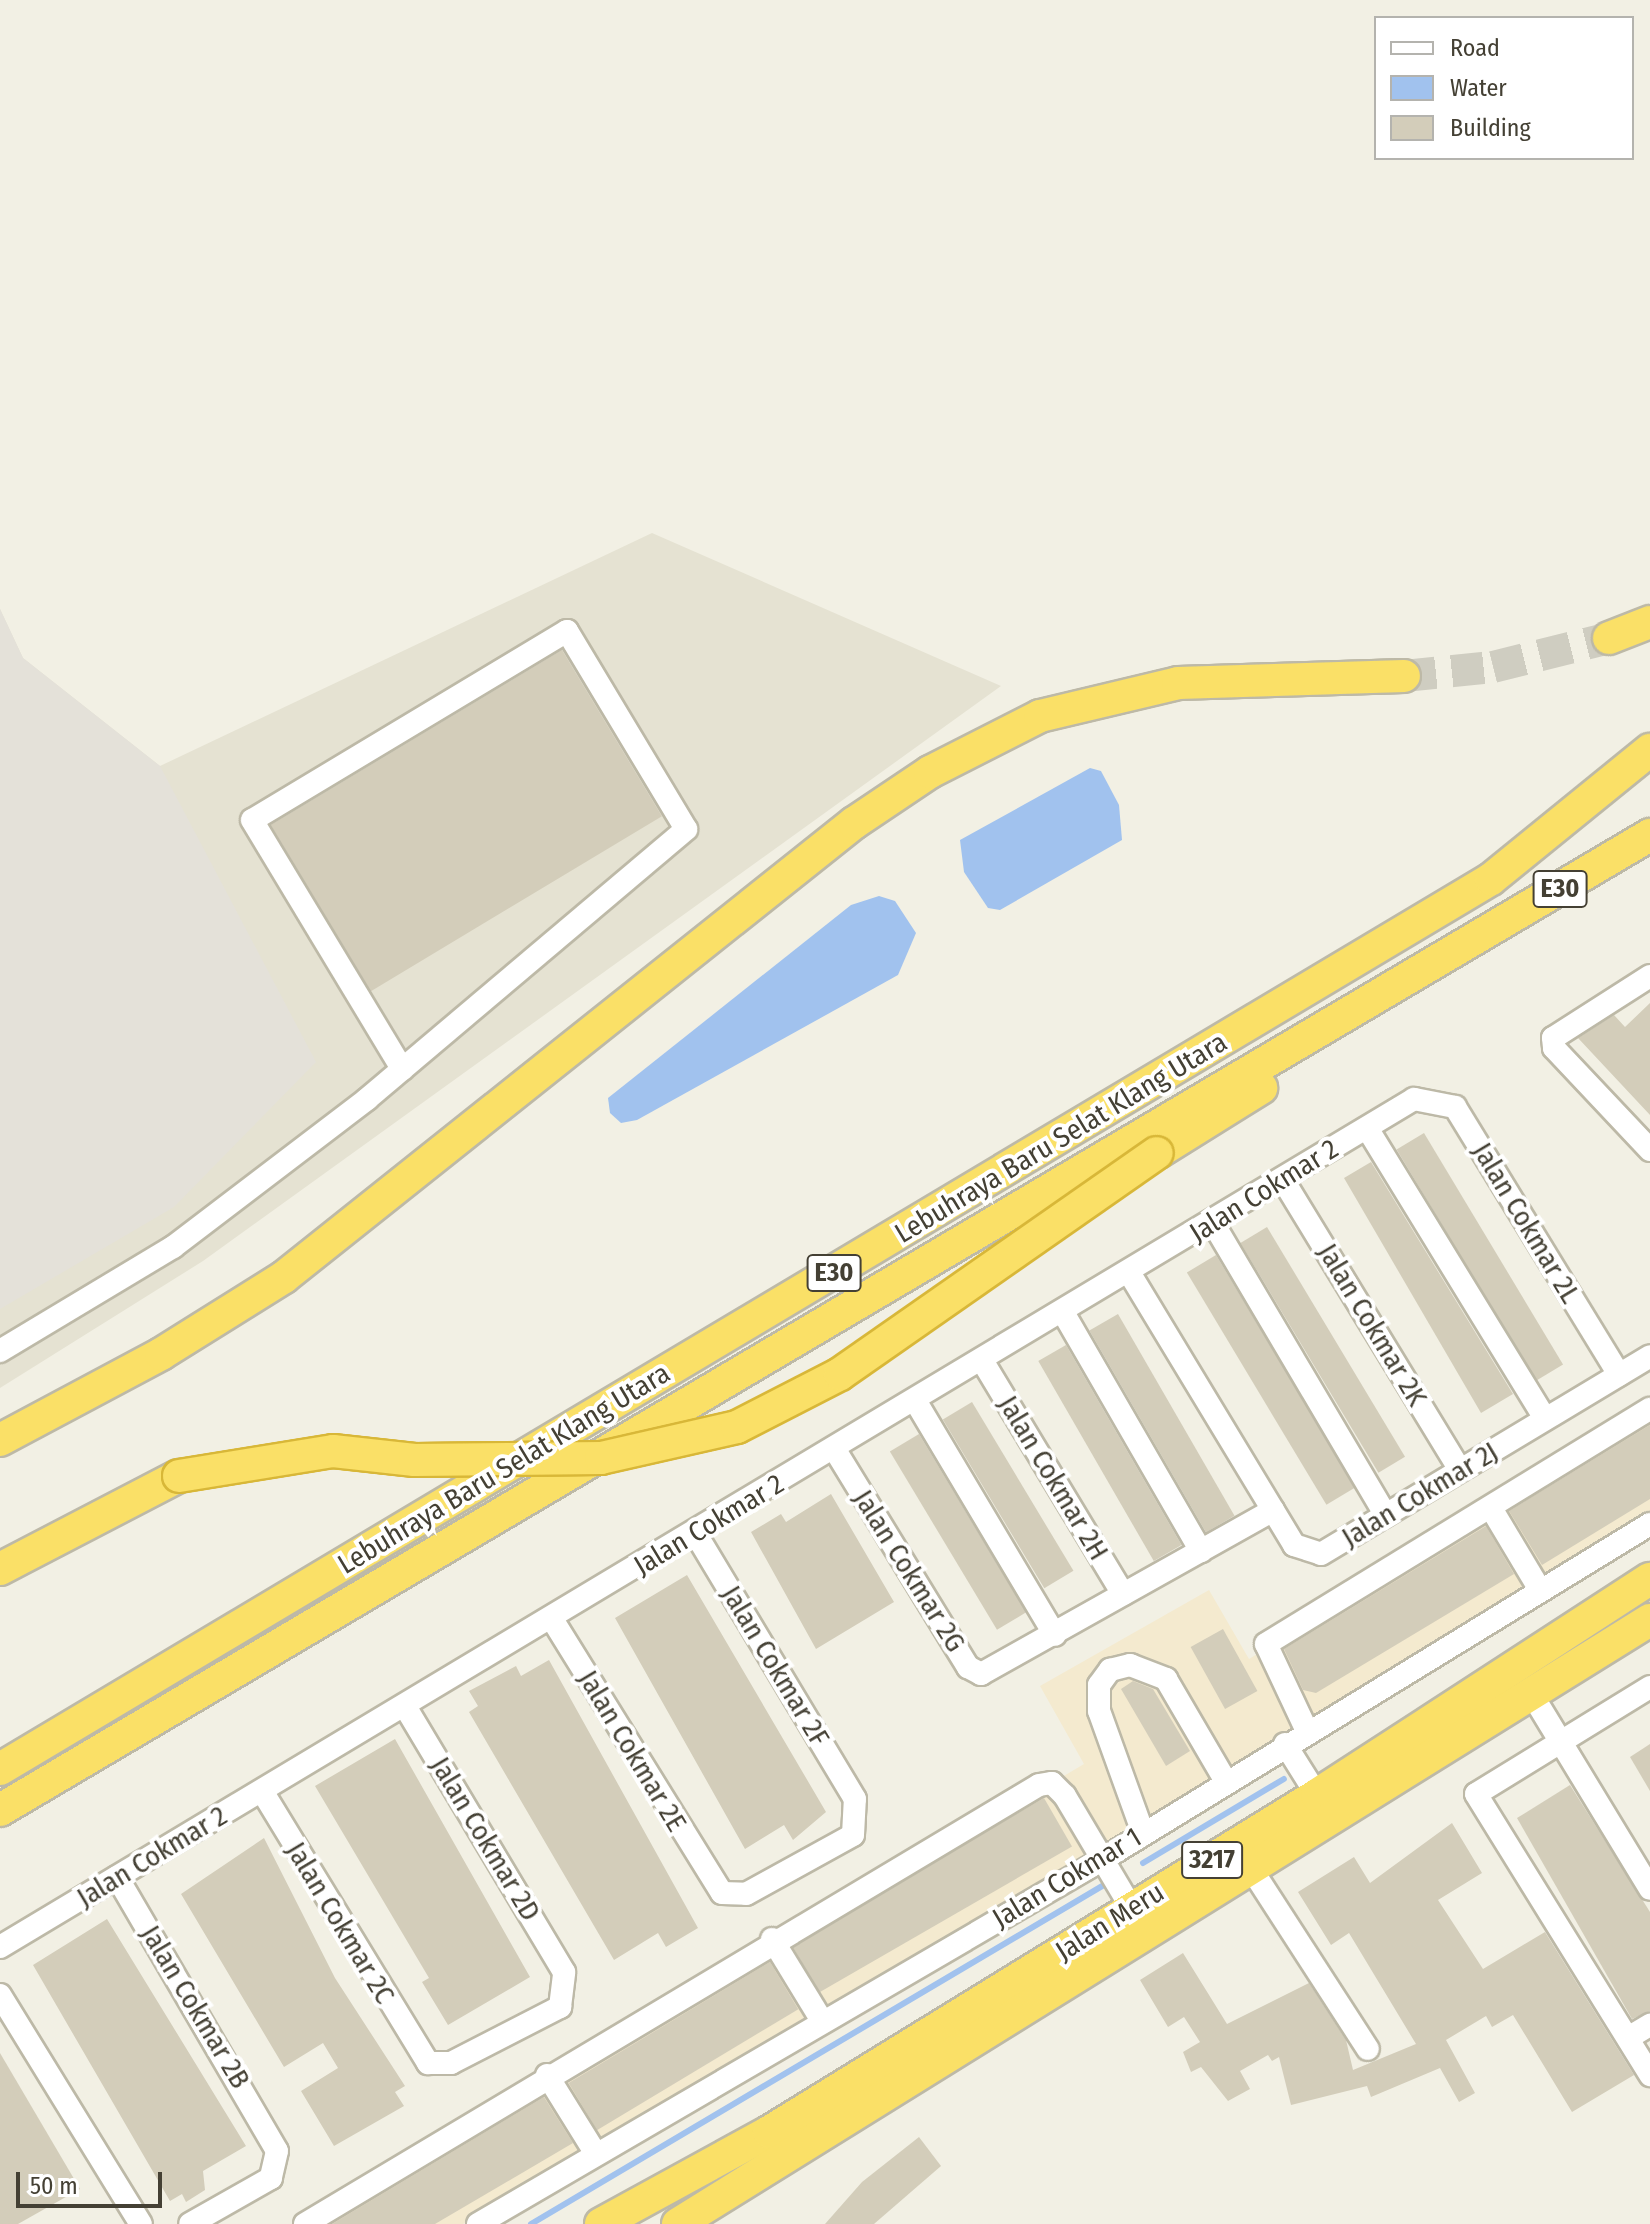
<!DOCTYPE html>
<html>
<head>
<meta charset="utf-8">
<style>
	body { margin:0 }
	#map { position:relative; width:1650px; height:2224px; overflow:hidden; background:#f2f0e4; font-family:"Fira Sans Condensed",sans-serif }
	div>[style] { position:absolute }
	.residential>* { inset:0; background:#e5e2d2 }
	.commercial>* { inset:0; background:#f4eacf }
	.industrial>* { inset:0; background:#e4e1d9 }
	.water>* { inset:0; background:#a1c2ee }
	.stream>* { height:6px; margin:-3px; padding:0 3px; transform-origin:3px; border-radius:3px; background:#a1c2ee }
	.building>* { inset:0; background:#d3cdba; transform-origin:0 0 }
	.highway-tunnel>* { height:32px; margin-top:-16px; transform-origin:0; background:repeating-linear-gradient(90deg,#cfcdc1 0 32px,transparent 0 48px) }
	.roads { filter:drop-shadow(2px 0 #bdb9a7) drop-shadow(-2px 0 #bdb9a7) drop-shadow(0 2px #bdb9a7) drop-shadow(0 -2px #bdb9a7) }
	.minor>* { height:22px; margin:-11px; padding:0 11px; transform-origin:11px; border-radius:11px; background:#fff }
	.highway>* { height:32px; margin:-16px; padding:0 16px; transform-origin:16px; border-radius:16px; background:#fae067 }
	.bridges { filter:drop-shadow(2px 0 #d8b738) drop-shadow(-2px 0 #d8b738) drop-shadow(0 2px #d8b738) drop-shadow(0 -2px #d8b738) }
	.highway-bridge>* { height:32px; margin:-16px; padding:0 16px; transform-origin:16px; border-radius:16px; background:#fae067 }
	span { translate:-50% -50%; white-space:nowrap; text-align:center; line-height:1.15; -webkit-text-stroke:8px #fff; paint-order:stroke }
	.shield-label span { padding:2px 6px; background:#fff; border:2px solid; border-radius:6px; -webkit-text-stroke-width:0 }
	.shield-label { font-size:26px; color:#444034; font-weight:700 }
	.street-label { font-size:28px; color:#444034 }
	.legend { position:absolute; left:1374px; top:16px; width:260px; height:144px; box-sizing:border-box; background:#fff; border:2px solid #b4b3ae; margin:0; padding:10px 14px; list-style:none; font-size:24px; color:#444034 }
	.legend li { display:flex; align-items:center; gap:16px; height:40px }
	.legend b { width:40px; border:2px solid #b4b3ae }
	.scale { position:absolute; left:16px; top:2172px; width:146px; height:36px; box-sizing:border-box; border:4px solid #444034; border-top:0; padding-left:10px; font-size:24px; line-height:28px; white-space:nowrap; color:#444034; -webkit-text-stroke:6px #fff; paint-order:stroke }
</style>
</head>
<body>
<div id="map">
	<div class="residential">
		<i style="clip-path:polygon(652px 533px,1001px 686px,203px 1261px,0 1388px,0 609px,23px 658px,160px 766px)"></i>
	</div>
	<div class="commercial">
		<i style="clip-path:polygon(1650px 1414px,1650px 1516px,1079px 1865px,463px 2224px,309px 2224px,1084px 1764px,1040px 1686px,1209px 1590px,1249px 1659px)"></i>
	</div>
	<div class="industrial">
		<i style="clip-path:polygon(0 609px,23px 658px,160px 766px,316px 1062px,174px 1207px,0 1309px)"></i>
	</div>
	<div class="water">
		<i style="clip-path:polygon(1090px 768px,1101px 771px,1119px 805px,1122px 840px,1000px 910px,988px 908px,964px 872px,960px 840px)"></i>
		<i style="clip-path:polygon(879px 896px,895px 901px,916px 933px,898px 975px,637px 1120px,621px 1123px,610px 1113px,608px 1098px,851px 905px)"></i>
	</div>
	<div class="stream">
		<i style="left:1143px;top:1863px;width:164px;rotate:-30.8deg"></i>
		<i style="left:531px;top:2224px;width:664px;rotate:-30.62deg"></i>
	</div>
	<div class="building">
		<i style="left:562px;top:650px;width:194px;height:340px;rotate:59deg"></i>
		<i style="clip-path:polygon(1650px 1003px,1650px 1115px,1578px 1038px,1614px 1015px,1625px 1027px)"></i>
		<i style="left:1424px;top:1133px;width:270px;height:32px;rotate:59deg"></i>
		<i style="clip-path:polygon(1371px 1162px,1513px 1394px,1481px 1413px,1344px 1178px)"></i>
		<i style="left:1267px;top:1227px;width:268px;height:31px;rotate:59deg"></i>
		<i style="left:1216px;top:1255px;width:271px;height:34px;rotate:59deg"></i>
		<i style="left:1118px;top:1314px;width:233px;height:33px;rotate:60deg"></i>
		<i style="left:1066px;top:1345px;width:231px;height:32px;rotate:60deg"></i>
		<i style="left:972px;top:1402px;width:197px;height:34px;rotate:59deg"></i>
		<i style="clip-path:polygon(1650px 1425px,1650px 1499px,1542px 1565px,1509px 1511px)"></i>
		<i style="left:919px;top:1434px;width:208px;height:34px;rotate:59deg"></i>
		<i style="clip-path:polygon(831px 1494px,894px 1602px,816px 1649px,751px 1532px,781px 1514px,786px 1522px)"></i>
		<i style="clip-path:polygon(1486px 1526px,1514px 1574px,1316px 1693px,1303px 1690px,1284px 1649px)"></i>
		<i style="clip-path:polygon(687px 1575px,826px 1812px,793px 1840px,784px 1825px,745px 1849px,615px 1618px)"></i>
		<i style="left:1223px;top:1629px;width:71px;height:37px;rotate:61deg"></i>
		<i style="clip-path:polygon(549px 1660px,698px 1928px,666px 1947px,658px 1933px,614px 1960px,469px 1712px,478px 1706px,469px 1691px,516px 1666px,521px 1676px)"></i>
		<i style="clip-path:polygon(1133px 1681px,1153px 1689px,1190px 1751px,1166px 1766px,1121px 1689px)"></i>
		<i style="clip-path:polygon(395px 1739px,530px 1977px,448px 2025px,422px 1982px,429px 1978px,315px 1786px)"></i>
		<i style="clip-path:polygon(1650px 1744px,1650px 1791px,1630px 1757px)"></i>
		<i style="clip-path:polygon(1570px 1785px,1650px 1912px,1650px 2011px,1632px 2019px,1517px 1818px)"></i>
		<i style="left:1044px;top:1798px;width:56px;height:292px;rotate:60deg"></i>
		<i style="clip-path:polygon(1452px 1823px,1482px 1873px,1438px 1900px,1483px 1969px,1545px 1932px,1634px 2075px,1572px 2112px,1513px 2015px,1492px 2027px,1486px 2016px,1446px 2040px,1475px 2093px,1459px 2102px,1440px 2068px,1371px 2097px,1367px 2086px,1291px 2105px,1279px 2057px,1272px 2061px,1268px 2055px,1240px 2071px,1250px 2089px,1228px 2101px,1201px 2067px,1191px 2072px,1183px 2052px,1200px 2042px,1184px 2017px,1168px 2027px,1140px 1980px,1183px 1953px,1227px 2024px,1309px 1983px,1346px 2040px,1353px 2070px,1416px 2044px,1349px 1933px,1331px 1945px,1298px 1892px,1354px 1857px,1370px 1883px)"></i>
		<i style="clip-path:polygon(264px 1838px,335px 1978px,405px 2086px,395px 2092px,404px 2106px,334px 2146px,301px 2091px,338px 2068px,323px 2043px,284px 2067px,181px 1894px)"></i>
		<i style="clip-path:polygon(107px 1919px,246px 2146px,203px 2171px,205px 2190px,186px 2202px,182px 2194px,170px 2201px,33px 1965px)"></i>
		<i style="left:770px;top:1962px;width:55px;height:235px;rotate:59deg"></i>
		<i style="clip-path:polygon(0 2053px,80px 2189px,18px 2224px,0 2224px)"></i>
		<i style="clip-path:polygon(544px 2097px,573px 2143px,435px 2224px,332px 2224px)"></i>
		<i style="clip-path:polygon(919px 2137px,941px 2166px,874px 2224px,825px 2224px,862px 2182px)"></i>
	</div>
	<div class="highway-tunnel">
		<i style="left:1404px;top:676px;width:89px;rotate:-5.8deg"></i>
		<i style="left:1493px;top:667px;width:120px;rotate:-14deg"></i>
	</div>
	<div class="roads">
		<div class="minor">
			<i style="left:1650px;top:976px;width:115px;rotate:147.4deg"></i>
			<i style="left:1553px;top:1038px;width:10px;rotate:84deg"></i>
			<i style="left:1554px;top:1048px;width:140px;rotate:46.7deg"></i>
			<i style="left:1367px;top:1128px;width:341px;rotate:58.5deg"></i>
			<i style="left:1283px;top:1180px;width:340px;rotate:58.6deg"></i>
			<i style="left:1213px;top:1223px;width:339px;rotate:59.4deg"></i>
			<i style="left:1130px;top:1274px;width:317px;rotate:58.8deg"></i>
			<i style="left:1294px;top:1545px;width:28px;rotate:18deg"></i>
			<i style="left:1321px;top:1554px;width:384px;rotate:-31deg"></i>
			<i style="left:1064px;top:1314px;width:274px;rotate:60deg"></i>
			<i style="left:0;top:1351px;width:202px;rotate:-31deg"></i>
			<i style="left:173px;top:1247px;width:244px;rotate:-37.3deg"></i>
			<i style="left:367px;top:1099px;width:418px;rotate:-40.2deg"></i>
			<i style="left:686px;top:829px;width:231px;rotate:-121deg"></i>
			<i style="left:567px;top:631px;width:367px;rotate:149deg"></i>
			<i style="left:252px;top:820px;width:291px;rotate:58.9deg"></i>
			<i style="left:983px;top:1362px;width:271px;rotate:58.9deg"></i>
			<i style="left:916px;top:1402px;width:271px;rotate:59.2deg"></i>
			<i style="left:835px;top:1450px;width:255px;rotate:58.5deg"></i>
			<i style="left:968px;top:1667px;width:15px;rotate:28deg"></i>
			<i style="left:981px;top:1674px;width:335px;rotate:-29.3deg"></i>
			<i style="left:1491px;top:1508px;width:96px;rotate:59.1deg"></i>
			<i style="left:552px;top:1619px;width:322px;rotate:58.2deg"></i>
			<i style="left:722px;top:1893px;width:24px;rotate:2deg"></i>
			<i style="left:746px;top:1894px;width:122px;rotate:-28.9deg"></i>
			<i style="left:853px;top:1835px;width:36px;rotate:-87deg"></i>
			<i style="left:855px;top:1799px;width:310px;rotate:-121deg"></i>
			<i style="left:1650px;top:1687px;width:204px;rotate:148.4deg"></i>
			<i style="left:1476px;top:1794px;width:331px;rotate:58.2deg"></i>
			<i style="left:1531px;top:1693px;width:229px;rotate:58.7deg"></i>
			<i style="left:1307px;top:1731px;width:96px;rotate:-115.2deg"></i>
			<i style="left:1266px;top:1644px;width:450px;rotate:-31.5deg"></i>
			<i style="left:1285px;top:1744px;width:60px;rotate:57.9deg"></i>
			<i style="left:262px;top:1791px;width:319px;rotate:58.6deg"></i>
			<i style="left:428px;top:2063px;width:23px"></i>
			<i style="left:451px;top:2063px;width:123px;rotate:-27.2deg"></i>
			<i style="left:560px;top:2007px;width:35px;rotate:-83deg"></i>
			<i style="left:564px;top:1972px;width:310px;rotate:-120.9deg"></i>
			<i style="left:1143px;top:1833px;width:130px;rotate:-109.8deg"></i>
			<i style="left:1099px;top:1711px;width:26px;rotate:-90deg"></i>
			<i style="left:1099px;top:1685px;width:19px;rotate:-54deg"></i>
			<i style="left:1110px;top:1670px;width:21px;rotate:-14deg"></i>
			<i style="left:1130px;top:1665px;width:39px;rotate:21deg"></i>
			<i style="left:1166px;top:1679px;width:117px;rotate:59.7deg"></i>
			<i style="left:1252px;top:1870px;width:213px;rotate:57.1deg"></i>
			<i style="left:117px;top:1877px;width:317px;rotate:59.7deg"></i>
			<i style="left:277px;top:2151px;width:28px;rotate:103deg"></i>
			<i style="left:271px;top:2178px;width:93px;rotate:150.4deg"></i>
			<i style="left:772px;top:1939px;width:96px;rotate:58.6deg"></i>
			<i style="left:0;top:1947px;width:1649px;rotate:-30.95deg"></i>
			<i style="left:1414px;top:1099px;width:42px;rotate:11deg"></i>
			<i style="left:1455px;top:1107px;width:314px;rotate:58.5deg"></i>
			<i style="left:0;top:1995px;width:269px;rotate:58.4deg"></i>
			<i style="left:1628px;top:2038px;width:26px;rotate:-31deg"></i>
			<i style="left:547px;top:2075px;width:93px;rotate:58.2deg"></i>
			<i style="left:305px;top:2224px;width:855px;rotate:-30.88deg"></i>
			<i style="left:1039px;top:1785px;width:13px;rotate:-9deg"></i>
			<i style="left:1052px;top:1783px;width:18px;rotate:45deg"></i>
			<i style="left:1065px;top:1796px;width:131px;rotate:59.3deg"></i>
			<i style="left:478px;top:2224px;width:726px;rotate:-30.27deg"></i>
			<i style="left:1105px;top:1858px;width:639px;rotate:-31.5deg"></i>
		</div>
		<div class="highway">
			<i style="left:1609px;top:638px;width:44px;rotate:-21.3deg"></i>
			<i style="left:1157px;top:1153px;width:123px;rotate:-32deg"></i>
			<i style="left:0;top:1440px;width:183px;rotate:-28.1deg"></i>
			<i style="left:161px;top:1354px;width:145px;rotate:-32deg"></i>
			<i style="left:284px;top:1277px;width:729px;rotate:-38.54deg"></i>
			<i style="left:854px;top:823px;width:92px;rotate:-33.9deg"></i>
			<i style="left:930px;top:772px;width:123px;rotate:-27deg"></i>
			<i style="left:1040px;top:716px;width:142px;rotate:-13.4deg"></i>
			<i style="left:1178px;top:683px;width:226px;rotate:-1.8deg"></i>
			<i style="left:0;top:1569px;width:202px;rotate:-27.5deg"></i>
			<i style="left:0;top:1769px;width:1736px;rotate:-30.83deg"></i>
			<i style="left:1491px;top:879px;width:205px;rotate:-39.1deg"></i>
			<i style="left:0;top:1810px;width:1917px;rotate:-30.58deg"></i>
			<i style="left:601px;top:2224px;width:192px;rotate:-28.7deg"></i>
			<i style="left:769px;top:2132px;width:643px;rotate:-31.59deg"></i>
			<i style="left:1317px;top:1795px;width:397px;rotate:-33deg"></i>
			<i style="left:678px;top:2224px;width:1144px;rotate:-31.86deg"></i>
		</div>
	</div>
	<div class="bridges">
		<div class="highway-bridge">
			<i style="left:179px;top:1476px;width:156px;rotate:-9.2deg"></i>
			<i style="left:333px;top:1451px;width:82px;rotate:6.3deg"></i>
			<i style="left:415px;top:1460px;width:186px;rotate:-0.6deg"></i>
			<i style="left:601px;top:1458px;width:139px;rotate:-12.8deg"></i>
			<i style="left:737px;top:1427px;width:116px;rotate:-27.2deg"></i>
			<i style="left:840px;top:1374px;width:386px;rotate:-34.9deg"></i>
		</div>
	</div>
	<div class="shield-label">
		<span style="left:1560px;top:889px">E30</span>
		<span style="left:834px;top:1273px">E30</span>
		<span style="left:1212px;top:1860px">3217</span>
	</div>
	<div class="street-label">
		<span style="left:1061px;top:1138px;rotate:-31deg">Lebuhraya Baru Selat Klang Utara</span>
		<span style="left:1264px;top:1191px;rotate:-32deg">Jalan Cokmar 2</span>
		<span style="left:1526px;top:1223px;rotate:59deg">Jalan Cokmar 2L</span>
		<span style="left:1372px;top:1325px;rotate:59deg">Jalan Cokmar 2K</span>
		<span style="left:504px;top:1469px;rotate:-31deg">Lebuhraya Baru Selat Klang Utara</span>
		<span style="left:1053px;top:1478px;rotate:59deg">Jalan Cokmar 2H</span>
		<span style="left:1420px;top:1495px;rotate:-31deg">Jalan Cokmar 2J</span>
		<span style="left:709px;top:1525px;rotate:-31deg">Jalan Cokmar 2</span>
		<span style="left:909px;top:1571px;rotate:58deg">Jalan Cokmar 2G</span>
		<span style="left:775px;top:1666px;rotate:59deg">Jalan Cokmar 2F</span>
		<span style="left:632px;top:1751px;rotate:59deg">Jalan Cokmar 2E</span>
		<span style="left:485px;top:1839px;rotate:59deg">Jalan Cokmar 2D</span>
		<span style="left:152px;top:1857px;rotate:-31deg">Jalan Cokmar 2</span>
		<span style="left:1067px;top:1878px;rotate:-31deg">Jalan Cokmar 1</span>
		<span style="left:1110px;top:1922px;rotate:-32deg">Jalan Meru</span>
		<span style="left:340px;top:1923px;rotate:59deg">Jalan Cokmar 2C</span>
		<span style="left:195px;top:2007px;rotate:59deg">Jalan Cokmar 2B</span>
	</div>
	<ul class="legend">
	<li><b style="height:10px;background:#fff"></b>Road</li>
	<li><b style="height:22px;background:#a1c2ee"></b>Water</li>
	<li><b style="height:22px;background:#d3cdba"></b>Building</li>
	</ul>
	<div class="scale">50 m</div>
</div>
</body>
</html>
